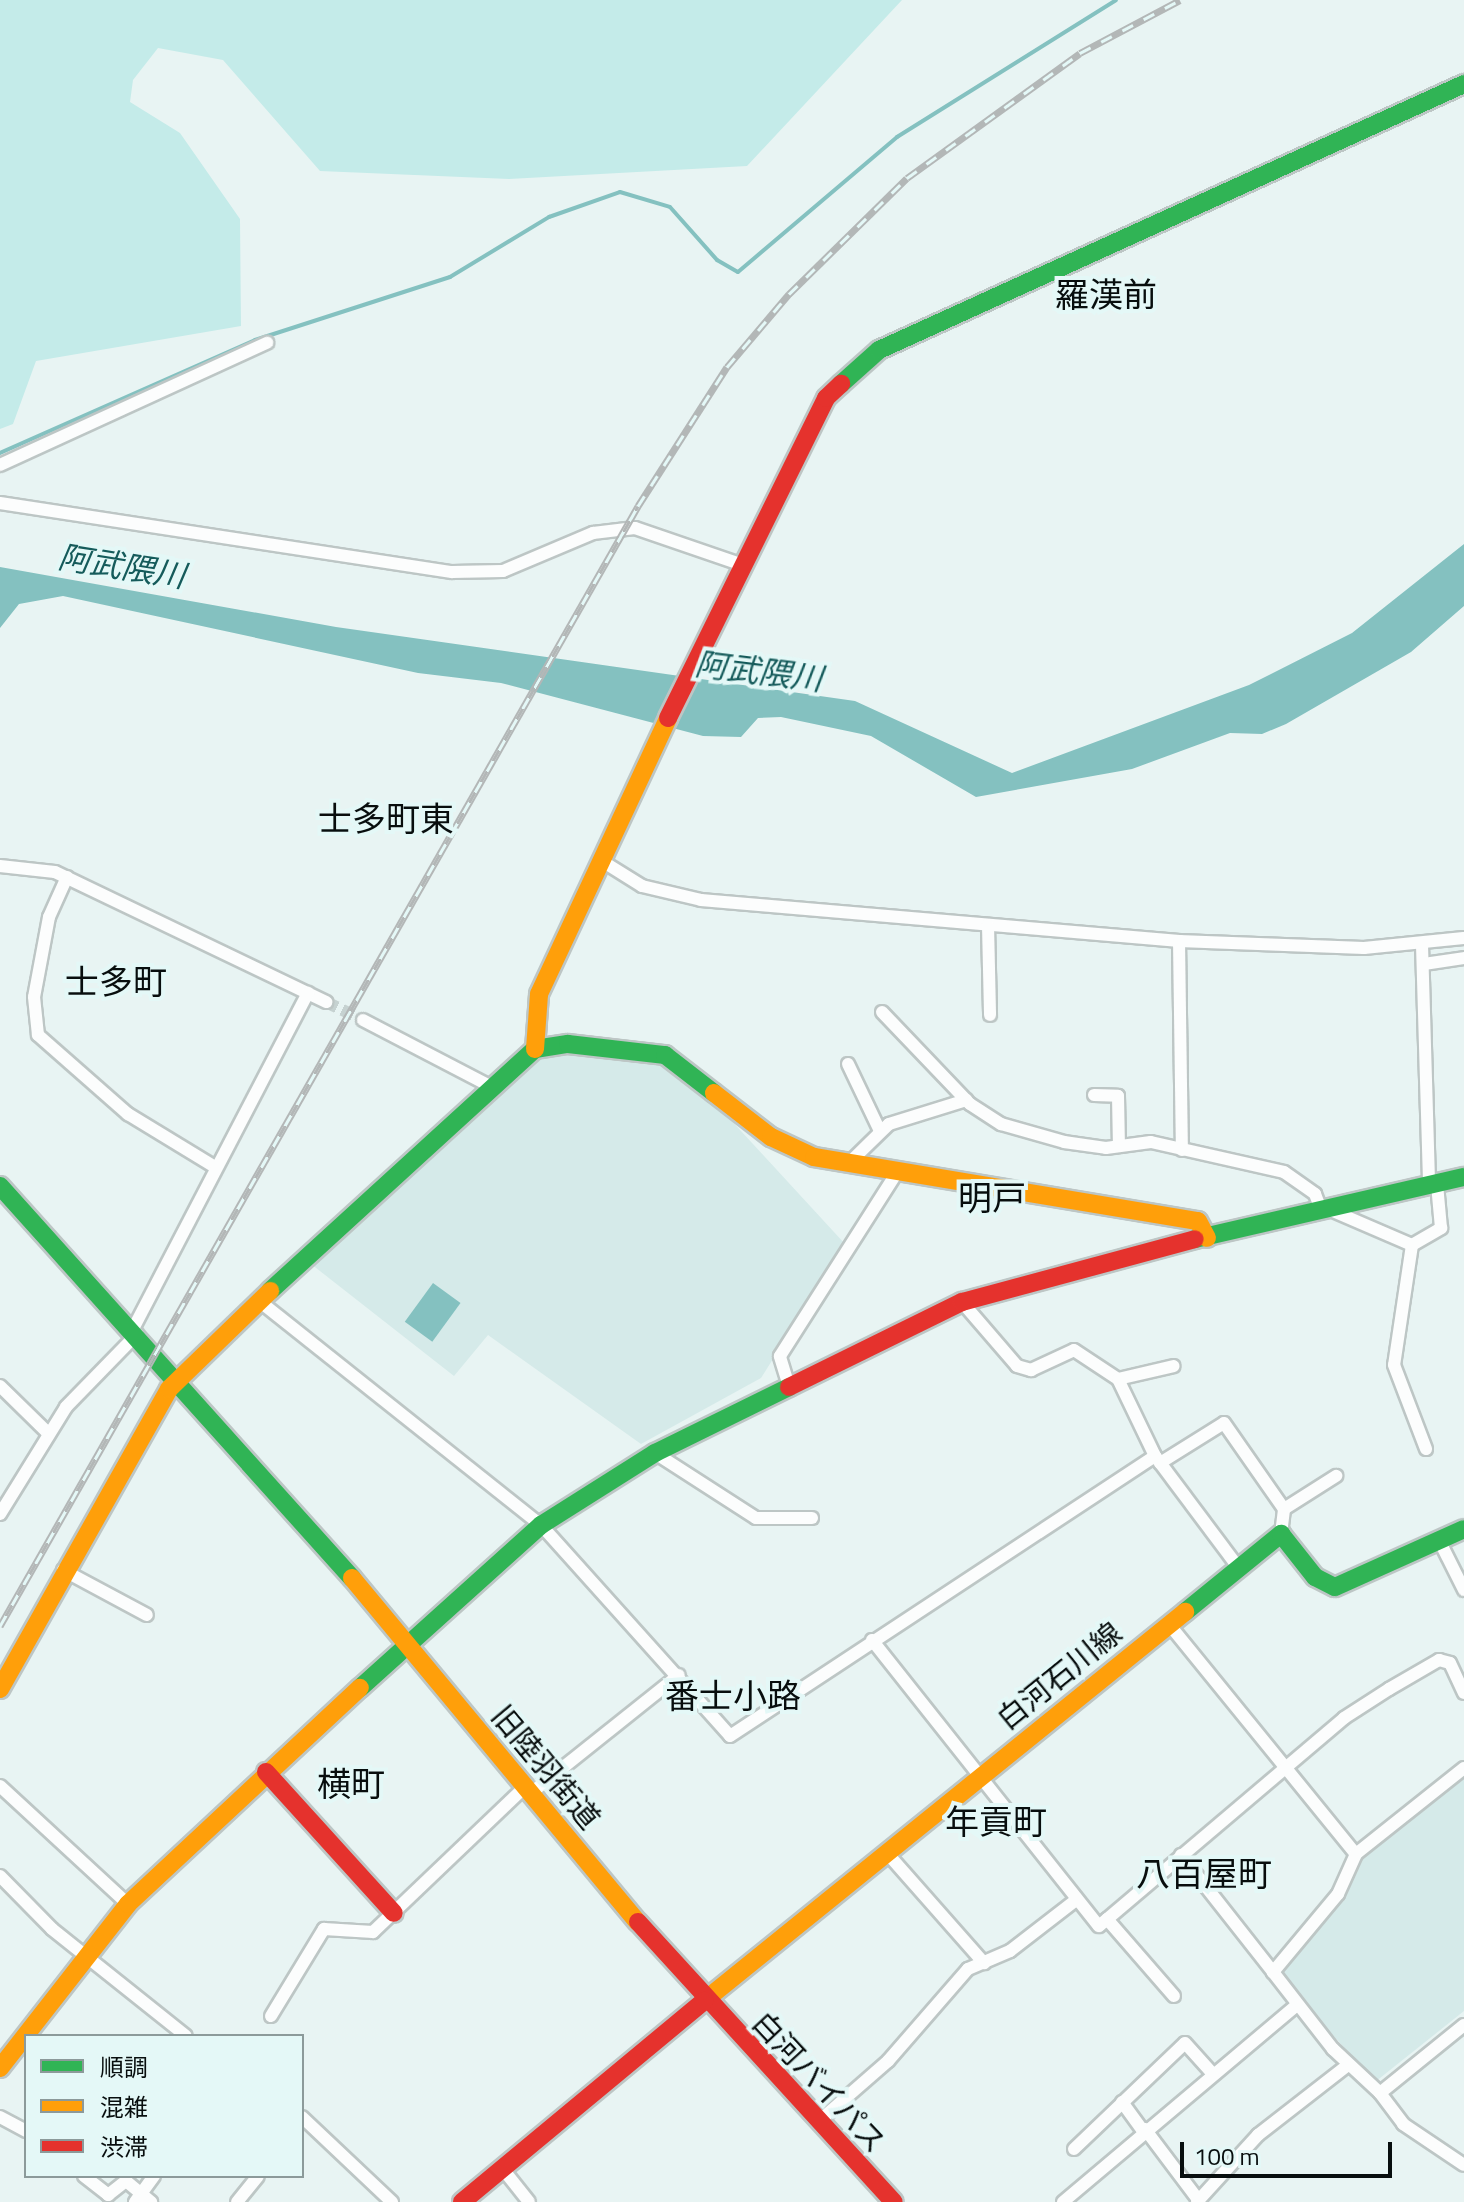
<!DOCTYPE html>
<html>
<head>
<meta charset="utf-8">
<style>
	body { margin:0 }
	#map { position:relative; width:1464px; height:2202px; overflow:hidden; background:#e8f4f3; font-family:"Titillium Web","Noto Sans JP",sans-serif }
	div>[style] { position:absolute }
	.built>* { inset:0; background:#d5eae9 }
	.green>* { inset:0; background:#c4ebe9 }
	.water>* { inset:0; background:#84c1c0; transform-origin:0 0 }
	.stream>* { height:4px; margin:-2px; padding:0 2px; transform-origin:2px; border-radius:2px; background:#84c1c0 }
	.street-tunnel>* { height:12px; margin-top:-6px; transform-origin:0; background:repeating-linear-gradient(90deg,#c6d2d1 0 12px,transparent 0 18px) }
	.roads { filter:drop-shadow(2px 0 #bdc6c5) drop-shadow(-2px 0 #bdc6c5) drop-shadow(0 2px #bdc6c5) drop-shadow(0 -2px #bdc6c5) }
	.street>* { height:12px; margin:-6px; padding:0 6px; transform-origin:6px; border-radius:6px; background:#fcfdfd }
	.fast>* { height:18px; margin:-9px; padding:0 9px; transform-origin:9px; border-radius:9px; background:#30b455 }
	.slow>* { height:18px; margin:-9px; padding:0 9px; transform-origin:9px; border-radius:9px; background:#ff9f0a }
	.jam>* { height:18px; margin:-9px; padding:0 9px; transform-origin:9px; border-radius:9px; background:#e5322d }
	.rail>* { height:7px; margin-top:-3.5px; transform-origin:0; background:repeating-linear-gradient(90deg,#e4f8f7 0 12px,#b3b7b7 0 24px); box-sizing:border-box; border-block:2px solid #b3b7b7 }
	span { translate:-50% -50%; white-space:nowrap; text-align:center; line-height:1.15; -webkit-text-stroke:8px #e4f8f7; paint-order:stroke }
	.street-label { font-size:30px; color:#080e0e }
	.water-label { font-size:32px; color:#155b5b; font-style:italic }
	.quarter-label { font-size:34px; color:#080e0e }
	.legend { position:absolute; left:24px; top:2034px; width:280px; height:144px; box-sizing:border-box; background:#e4f8f7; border:2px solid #8c9a9a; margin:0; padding:10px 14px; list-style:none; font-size:24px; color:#080e0e }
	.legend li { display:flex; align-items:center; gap:16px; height:40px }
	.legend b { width:40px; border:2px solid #8c9a9a }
	.scale { position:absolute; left:1180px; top:2142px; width:212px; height:36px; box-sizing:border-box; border:4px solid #080e0e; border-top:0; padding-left:10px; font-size:24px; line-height:28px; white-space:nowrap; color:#080e0e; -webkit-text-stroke:6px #e4f8f7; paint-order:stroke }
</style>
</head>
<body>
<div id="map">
	<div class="built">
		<i style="clip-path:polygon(566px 1051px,664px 1062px,695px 1081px,845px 1244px,761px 1378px,641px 1444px,488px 1335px,454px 1376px,311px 1264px,520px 1067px)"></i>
		<i style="clip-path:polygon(1464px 1775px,1464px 2011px,1375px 2082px,1279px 1975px,1343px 1899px,1362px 1859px)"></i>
	</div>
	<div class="green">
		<i style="clip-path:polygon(0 0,902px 0,747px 166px,509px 179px,320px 171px,223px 60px,158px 48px,133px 80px,130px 102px,180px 133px,240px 219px,241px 326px,36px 361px,13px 424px,0 429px)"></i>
	</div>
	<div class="water">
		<i style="clip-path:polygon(1464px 544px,1464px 606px,1411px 652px,1286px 724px,1262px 734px,1230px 733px,1132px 769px,976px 797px,871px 736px,781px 717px,758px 718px,741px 737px,703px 736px,501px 683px,418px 673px,63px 596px,19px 604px,0 628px,0 567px,336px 627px,855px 701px,1012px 773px,1249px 685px,1352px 633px)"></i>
		<i style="left:433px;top:1283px;width:34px;height:48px;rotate:36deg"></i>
	</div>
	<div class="stream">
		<i style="left:0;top:453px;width:279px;rotate:-23.9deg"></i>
		<i style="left:255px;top:340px;width:205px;rotate:-17.9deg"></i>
		<i style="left:450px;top:277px;width:116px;rotate:-31.2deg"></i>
		<i style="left:549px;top:217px;width:75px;rotate:-19.4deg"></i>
		<i style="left:620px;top:192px;width:52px;rotate:16.7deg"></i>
		<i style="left:670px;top:207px;width:71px;rotate:48.4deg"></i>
		<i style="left:717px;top:260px;width:24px;rotate:30deg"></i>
		<i style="left:738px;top:272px;width:209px;rotate:-40.3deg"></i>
		<i style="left:897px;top:137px;width:258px;rotate:-32deg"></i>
	</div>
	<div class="street-tunnel">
		<i style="left:326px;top:1002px;width:41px;rotate:25.9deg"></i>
	</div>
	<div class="roads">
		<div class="street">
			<i style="left:0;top:465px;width:294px;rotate:-24.6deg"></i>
			<i style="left:0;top:503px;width:457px;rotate:8.7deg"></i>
			<i style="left:452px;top:572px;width:51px;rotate:-1.1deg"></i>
			<i style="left:503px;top:571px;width:98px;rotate:-22.9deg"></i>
			<i style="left:593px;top:533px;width:42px;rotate:-6.8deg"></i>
			<i style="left:635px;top:528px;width:111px;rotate:18.9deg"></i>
			<i style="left:602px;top:861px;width:47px;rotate:32deg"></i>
			<i style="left:642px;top:886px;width:61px;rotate:13.3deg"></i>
			<i style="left:701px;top:900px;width:480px;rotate:4.9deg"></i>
			<i style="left:1179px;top:941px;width:185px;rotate:2.2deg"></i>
			<i style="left:1364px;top:948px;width:100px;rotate:-5.7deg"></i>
			<i style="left:0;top:866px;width:55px;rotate:6.2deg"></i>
			<i style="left:55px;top:872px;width:301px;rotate:25.6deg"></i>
			<i style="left:67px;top:877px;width:44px;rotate:114.2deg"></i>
			<i style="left:49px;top:917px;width:81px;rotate:100.6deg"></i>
			<i style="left:34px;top:997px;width:38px;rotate:84deg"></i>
			<i style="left:38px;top:1035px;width:120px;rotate:41.3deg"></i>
			<i style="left:128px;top:1114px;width:98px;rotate:31.3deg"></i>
			<i style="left:988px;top:925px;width:90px;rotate:88.7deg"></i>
			<i style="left:1179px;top:941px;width:209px;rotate:89.2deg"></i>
			<i style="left:1422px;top:945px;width:240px;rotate:88.3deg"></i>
			<i style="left:1424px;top:964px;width:40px;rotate:-8.5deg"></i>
			<i style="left:882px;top:1012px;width:127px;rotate:46.3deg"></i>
			<i style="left:970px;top:1104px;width:37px;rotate:33deg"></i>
			<i style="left:1001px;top:1124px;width:66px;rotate:15.9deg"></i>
			<i style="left:1064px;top:1142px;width:42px;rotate:8.1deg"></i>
			<i style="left:1106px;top:1148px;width:45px;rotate:-7.6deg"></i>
			<i style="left:1151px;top:1142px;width:136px;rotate:12.7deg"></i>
			<i style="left:1284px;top:1172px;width:38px;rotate:35deg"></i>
			<i style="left:1315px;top:1194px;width:17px;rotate:69deg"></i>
			<i style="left:363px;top:1020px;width:143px;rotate:27.5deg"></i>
			<i style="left:848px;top:1064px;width:74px;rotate:64.5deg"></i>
			<i style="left:1094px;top:1095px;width:24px;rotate:2deg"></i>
			<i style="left:1118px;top:1096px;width:50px;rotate:88.9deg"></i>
			<i style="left:849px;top:1163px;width:56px;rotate:-44.3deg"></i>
			<i style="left:889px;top:1124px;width:81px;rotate:-17.3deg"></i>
			<i style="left:1333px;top:1211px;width:86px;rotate:23.3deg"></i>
			<i style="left:1412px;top:1245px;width:34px;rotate:-30deg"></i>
			<i style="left:1441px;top:1228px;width:44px;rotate:-95.2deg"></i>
			<i style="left:1412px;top:1245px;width:121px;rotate:98.5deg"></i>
			<i style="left:1394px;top:1365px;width:90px;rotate:69.1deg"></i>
			<i style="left:258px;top:1300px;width:362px;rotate:38.5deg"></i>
			<i style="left:541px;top:1525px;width:283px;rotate:48.1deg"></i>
			<i style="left:730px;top:1736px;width:509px;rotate:-33.38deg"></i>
			<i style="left:1155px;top:1456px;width:139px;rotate:53.2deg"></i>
			<i style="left:962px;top:1302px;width:84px;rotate:49.3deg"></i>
			<i style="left:1017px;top:1366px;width:15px;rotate:16deg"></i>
			<i style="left:1031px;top:1370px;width:47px;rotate:-24.9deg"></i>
			<i style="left:1074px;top:1350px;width:53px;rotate:33.4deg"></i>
			<i style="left:1118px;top:1379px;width:85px;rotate:64.3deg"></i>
			<i style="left:133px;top:1329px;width:379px;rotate:-62.5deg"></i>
			<i style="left:1118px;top:1379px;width:57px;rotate:-13.1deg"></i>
			<i style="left:788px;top:1383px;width:28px;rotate:-107deg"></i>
			<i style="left:780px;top:1356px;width:219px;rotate:-57.5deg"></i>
			<i style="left:0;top:1386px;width:67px;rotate:44.4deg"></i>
			<i style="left:655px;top:1453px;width:120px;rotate:32.8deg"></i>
			<i style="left:756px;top:1518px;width:56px"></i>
			<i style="left:1160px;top:1463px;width:75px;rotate:-32deg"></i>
			<i style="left:1224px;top:1423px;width:105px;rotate:55.1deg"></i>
			<i style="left:0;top:1514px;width:126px;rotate:-58.3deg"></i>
			<i style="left:66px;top:1407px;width:102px;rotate:-45.8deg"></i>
			<i style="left:1281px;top:1534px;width:25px;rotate:-83deg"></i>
			<i style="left:1284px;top:1509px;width:62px;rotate:-32.4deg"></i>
			<i style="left:1439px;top:1540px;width:56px;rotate:63.4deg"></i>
			<i style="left:63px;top:1570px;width:95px;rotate:28.2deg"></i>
			<i style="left:1168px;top:1623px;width:298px;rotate:50.9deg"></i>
			<i style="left:872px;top:1640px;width:365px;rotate:51.6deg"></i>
			<i style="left:1099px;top:1926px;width:321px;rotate:-40.3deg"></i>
			<i style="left:1344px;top:1718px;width:54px;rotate:-32.8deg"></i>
			<i style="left:1389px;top:1689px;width:58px;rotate:-30.1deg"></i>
			<i style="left:1439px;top:1660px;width:11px;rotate:15deg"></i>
			<i style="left:1450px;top:1663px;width:33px;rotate:65deg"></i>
			<i style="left:1464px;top:1768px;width:138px;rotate:141.5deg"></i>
			<i style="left:1356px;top:1854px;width:44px;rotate:114.2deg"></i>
			<i style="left:1338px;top:1894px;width:102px;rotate:129.8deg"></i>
			<i style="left:1273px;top:1972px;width:98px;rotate:52.1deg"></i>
			<i style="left:1333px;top:2049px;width:64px;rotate:43.1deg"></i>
			<i style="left:1380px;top:2093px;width:108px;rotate:-39deg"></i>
			<i style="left:0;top:1786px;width:174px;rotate:42.7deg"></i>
			<i style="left:531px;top:1793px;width:189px;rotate:-38.6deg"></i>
			<i style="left:887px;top:1853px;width:147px;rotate:48.6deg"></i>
			<i style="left:1181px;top:1855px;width:149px;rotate:51.8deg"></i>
			<i style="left:0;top:1876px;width:74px;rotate:45.5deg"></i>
			<i style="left:52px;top:1929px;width:171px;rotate:38.6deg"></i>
			<i style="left:1107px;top:1919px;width:102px;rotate:49deg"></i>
			<i style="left:271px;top:2016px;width:102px;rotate:-58.7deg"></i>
			<i style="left:324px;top:1929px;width:49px;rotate:3.5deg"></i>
			<i style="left:373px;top:1932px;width:211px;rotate:-43.7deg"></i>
			<i style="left:1380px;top:2093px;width:39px;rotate:53deg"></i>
			<i style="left:1403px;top:2124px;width:73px;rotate:33.9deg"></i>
			<i style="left:1122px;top:2102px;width:36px;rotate:54deg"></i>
			<i style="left:0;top:2117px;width:30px;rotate:28deg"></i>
			<i style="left:302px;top:2117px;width:124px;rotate:43.4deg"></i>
			<i style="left:818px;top:2122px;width:93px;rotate:-41.1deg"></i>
			<i style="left:888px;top:2061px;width:122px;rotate:-49deg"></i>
			<i style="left:968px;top:1969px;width:46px;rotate:-23.2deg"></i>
			<i style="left:1010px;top:1951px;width:83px;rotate:-37.7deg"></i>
			<i style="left:1145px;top:2129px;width:90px;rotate:53.1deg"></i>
			<i style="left:1074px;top:2149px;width:153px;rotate:-43.7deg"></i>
			<i style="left:1185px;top:2043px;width:40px;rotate:48deg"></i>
			<i style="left:502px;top:2168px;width:43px;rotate:51.5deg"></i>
			<i style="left:84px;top:2176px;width:31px;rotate:38deg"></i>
			<i style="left:108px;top:2195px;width:23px;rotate:-38deg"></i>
			<i style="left:126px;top:2181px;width:33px;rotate:40deg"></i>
			<i style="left:135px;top:2202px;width:32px;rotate:-54deg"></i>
			<i style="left:237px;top:2202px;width:33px;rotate:-51deg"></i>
			<i style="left:1063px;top:2202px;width:304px;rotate:-40.1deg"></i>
			<i style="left:1197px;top:2202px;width:91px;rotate:-47.7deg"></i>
			<i style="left:1258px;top:2135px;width:114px;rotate:-37.9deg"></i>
		</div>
		<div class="fast">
			<i style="left:841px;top:384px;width:51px;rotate:-41.8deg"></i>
			<i style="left:879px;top:350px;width:643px;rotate:-24.45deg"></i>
			<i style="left:0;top:1186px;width:527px;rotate:48.08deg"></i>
			<i style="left:1195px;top:1239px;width:276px;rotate:-13deg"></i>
			<i style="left:270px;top:1291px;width:359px;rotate:-42.4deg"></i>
			<i style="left:535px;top:1049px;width:33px;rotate:-9deg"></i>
			<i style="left:568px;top:1044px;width:98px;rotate:6.5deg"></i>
			<i style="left:665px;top:1055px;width:62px;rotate:37.8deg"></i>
			<i style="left:1185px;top:1612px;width:124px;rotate:-39.1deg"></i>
			<i style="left:1281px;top:1534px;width:55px;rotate:51.7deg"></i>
			<i style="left:1315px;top:1577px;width:22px;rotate:27deg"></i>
			<i style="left:1335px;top:1587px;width:141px;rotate:-24.2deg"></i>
			<i style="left:360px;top:1688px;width:244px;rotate:-42deg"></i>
			<i style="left:541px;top:1525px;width:135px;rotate:-32.3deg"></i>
			<i style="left:655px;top:1453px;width:149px;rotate:-26.2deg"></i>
		</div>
		<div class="slow">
			<i style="left:535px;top:1049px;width:55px;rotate:-85.8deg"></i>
			<i style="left:539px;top:994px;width:305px;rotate:-64.9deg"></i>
			<i style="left:714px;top:1093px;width:72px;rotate:37.7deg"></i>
			<i style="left:771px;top:1137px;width:47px;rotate:24.9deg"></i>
			<i style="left:814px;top:1157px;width:389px;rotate:9.5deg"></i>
			<i style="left:1198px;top:1221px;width:19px;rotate:62deg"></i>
			<i style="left:352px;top:1578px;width:447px;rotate:50.3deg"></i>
			<i style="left:0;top:1689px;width:344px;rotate:-60.6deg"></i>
			<i style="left:169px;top:1389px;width:141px;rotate:-44.1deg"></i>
			<i style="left:704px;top:2001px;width:619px;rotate:-38.96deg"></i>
			<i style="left:0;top:2068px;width:208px;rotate:-52deg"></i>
			<i style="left:128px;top:1904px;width:317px;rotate:-43deg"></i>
		</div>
		<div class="jam">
			<i style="left:668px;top:718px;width:357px;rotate:-63.7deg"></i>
			<i style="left:826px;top:398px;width:21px;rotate:-43deg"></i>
			<i style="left:789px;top:1387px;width:193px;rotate:-26.2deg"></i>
			<i style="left:962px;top:1302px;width:241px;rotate:-15.1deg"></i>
			<i style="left:266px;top:1772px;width:190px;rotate:47.8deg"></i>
			<i style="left:638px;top:1922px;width:379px;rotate:47.6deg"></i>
			<i style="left:462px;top:2202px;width:315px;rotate:-39.7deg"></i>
		</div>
	</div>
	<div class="rail">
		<i style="left:0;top:1626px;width:1289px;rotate:-60.33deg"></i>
		<i style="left:638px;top:506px;width:165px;rotate:-57.4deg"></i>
		<i style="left:727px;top:367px;width:96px;rotate:-49.7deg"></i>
		<i style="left:789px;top:294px;width:165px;rotate:-44.5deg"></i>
		<i style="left:907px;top:178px;width:213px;rotate:-35.8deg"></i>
		<i style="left:1080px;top:53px;width:113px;rotate:-27.9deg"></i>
	</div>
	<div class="street-label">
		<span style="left:1059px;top:1676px;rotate:-39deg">白河石川線</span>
		<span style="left:546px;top:1767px;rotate:50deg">旧陸羽街道</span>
		<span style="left:819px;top:2082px;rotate:47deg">白河バイパス</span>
	</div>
	<div class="water-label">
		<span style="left:122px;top:566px;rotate:9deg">阿武隈川</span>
		<span style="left:759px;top:671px;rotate:7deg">阿武隈川</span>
	</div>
	<div class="quarter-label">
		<span style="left:1106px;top:295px">羅漢前</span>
		<span style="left:386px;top:819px">士多町東</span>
		<span style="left:116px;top:982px">士多町</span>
		<span style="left:992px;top:1198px">明戸</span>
		<span style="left:733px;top:1696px">番士小路</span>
		<span style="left:351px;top:1784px">横町</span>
		<span style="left:996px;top:1822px">年貢町</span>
		<span style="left:1204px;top:1874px">八百屋町</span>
	</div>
	<ul class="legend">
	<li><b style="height:10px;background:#30b455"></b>順調</li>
	<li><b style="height:10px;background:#ff9f0a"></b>混雑</li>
	<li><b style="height:10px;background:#e5322d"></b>渋滞</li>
	</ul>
	<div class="scale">100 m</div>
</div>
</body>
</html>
